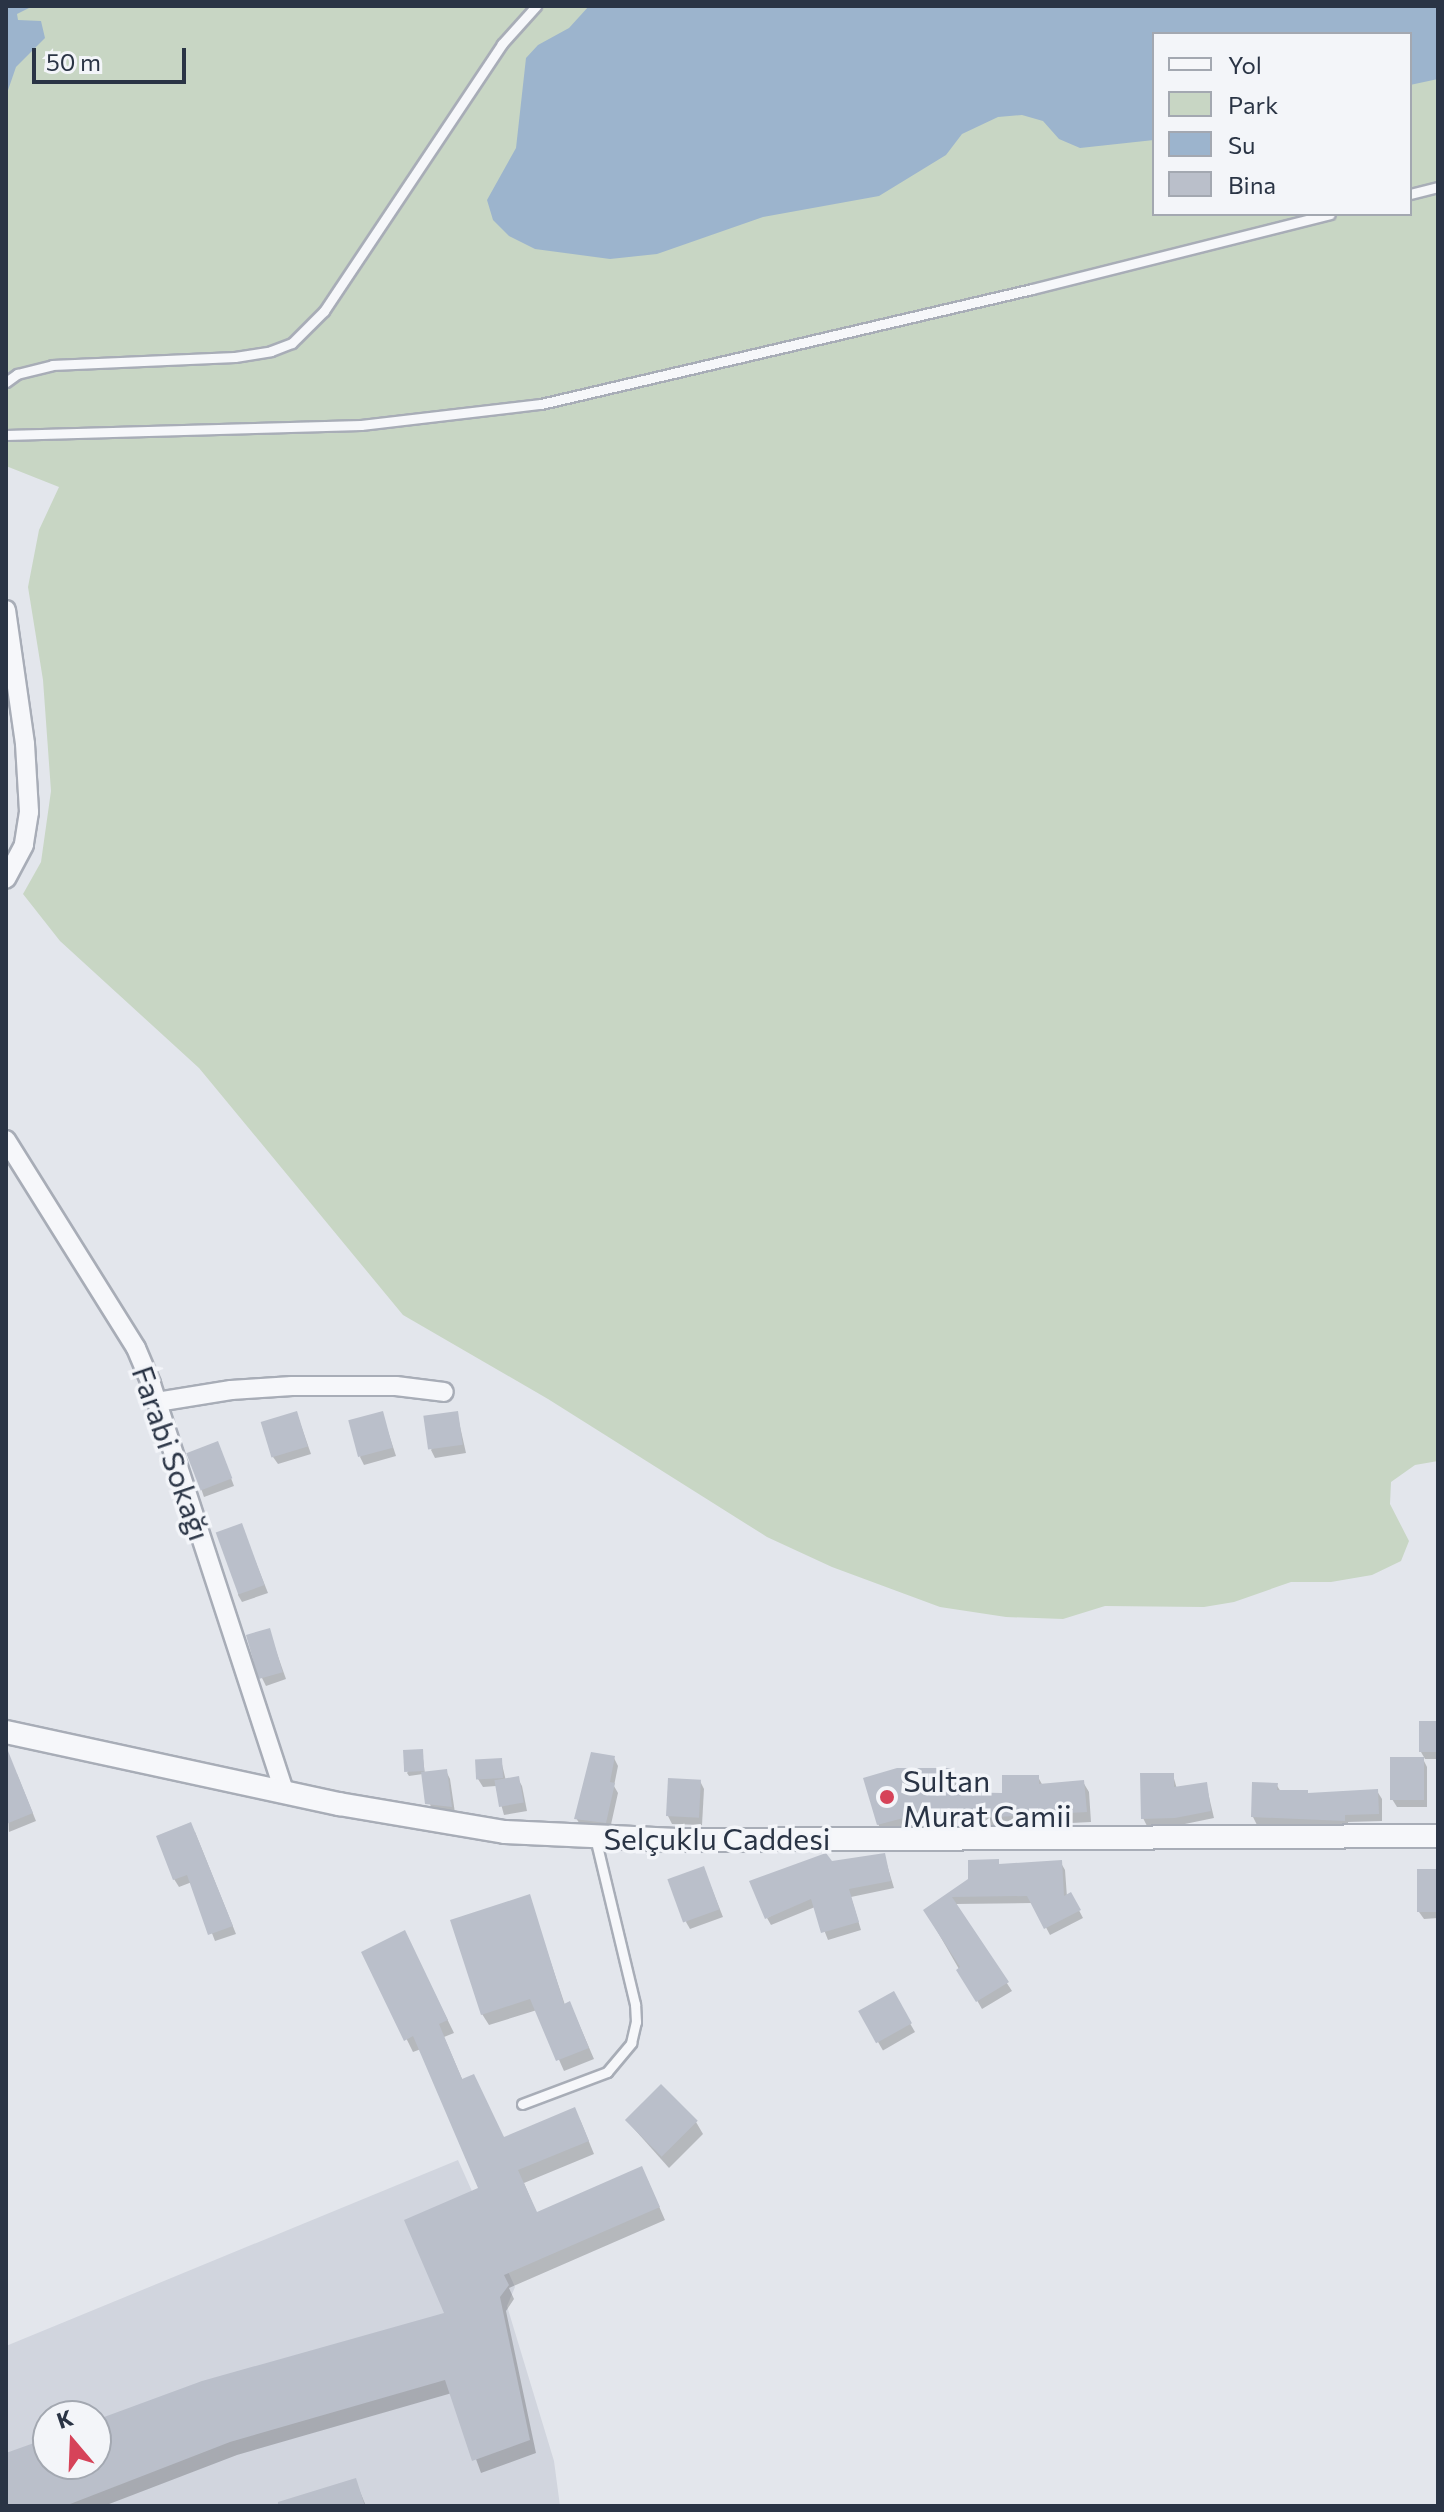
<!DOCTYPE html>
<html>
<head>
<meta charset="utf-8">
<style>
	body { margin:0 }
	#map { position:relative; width:1444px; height:2512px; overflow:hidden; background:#e3e6ec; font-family:Commissioner,sans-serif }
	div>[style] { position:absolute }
	.built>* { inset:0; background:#d1d5de }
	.green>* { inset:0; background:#c8d6c4 }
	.water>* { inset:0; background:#9cb4cd }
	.shadow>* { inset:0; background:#0003; transform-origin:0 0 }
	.building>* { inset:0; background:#babfca; transform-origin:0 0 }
	.roads { filter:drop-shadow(2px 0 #a8adb7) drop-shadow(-2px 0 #a8adb7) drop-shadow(0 2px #a8adb7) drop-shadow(0 -2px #a8adb7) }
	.service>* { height:9px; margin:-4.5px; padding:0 4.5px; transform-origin:4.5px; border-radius:4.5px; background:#f6f7fa }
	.minor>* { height:18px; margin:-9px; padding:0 9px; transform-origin:9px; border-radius:9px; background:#f6f7fa }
	.tertiary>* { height:22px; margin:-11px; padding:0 11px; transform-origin:11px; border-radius:11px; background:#f6f7fa }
	.dots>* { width:22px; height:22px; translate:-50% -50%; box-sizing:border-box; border:4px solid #f3f5f9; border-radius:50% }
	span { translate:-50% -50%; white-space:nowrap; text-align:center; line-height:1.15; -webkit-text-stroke:7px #f3f5f9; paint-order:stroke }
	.street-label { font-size:30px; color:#2a3445 }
	.poi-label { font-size:30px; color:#2a3445 }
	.left { translate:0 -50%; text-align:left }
	.frame { position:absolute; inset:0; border:8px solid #2a3445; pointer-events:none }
	.legend { position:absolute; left:1152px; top:32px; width:260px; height:184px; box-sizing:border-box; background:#f3f5f9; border:2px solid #a3a8b1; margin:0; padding:10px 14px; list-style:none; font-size:24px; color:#2a3445 }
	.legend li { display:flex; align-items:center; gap:16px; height:40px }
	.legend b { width:40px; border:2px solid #a3a8b1 }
	.north { position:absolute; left:32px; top:2400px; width:80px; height:80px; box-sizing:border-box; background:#f3f5f9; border:2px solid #a3a8b1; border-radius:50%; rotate:341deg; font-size:22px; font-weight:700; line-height:32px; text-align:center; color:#2a3445 }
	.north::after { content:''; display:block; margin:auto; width:28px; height:36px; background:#d64359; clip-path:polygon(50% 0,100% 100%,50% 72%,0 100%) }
	.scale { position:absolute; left:32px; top:48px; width:154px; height:36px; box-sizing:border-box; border:4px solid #2a3445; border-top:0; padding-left:10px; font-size:24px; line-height:28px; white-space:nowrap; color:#2a3445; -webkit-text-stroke:6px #f3f5f9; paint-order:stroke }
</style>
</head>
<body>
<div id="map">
	<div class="built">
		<i style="clip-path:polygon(evenodd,458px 2160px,515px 2287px,507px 2306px,554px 2461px,560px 2506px,6px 2506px,6px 2346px,458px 2160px,48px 2416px,96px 2416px,96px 2464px,48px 2464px,48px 2416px)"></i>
	</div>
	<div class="green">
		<i style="clip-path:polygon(evenodd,6px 6px,1438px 6px,1438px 1461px,1415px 1465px,1391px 1482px,1390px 1504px,1409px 1541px,1401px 1561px,1372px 1575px,1331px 1582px,1291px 1582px,1234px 1602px,1204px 1607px,1105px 1606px,1063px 1619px,1006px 1617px,940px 1607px,832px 1567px,767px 1537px,548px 1399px,403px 1315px,199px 1068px,60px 941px,23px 894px,41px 862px,51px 791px,43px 680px,28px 587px,39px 530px,59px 487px,6px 466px,6px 6px,1154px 34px,1410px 34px,1410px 214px,1154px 214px,1154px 34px)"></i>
	</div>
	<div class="water">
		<i style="clip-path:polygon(6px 6px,33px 6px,17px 14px,18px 20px,41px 21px,45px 38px,16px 67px,6px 96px)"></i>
		<i style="clip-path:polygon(589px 6px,1438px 6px,1438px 79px,1410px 85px,1410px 34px,1154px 34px,1154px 140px,1080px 148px,1059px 139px,1043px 121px,1022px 115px,998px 117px,962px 134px,946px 155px,879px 196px,763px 217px,657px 254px,610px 259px,535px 249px,509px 236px,493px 220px,487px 200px,516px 148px,526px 58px,538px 45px,569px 28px)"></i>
	</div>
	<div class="shadow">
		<i style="clip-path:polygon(382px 1413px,396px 1456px,364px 1465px,360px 1457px)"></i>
		<i style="clip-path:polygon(457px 1413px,466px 1453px,435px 1458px,431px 1450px)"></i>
		<i style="clip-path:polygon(297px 1414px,311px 1454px,278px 1464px,273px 1457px)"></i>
		<i style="clip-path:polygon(221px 1451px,234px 1486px,204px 1497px,189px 1454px)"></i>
		<i style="clip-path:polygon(241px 1525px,268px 1593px,242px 1602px,238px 1595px)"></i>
		<i style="clip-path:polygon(269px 1631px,286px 1679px,266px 1686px,262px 1678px)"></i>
		<i style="clip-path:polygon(1438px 1723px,1438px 1759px,1425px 1759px,1421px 1752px)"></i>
		<i style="clip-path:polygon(422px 1751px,425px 1774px,446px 1771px,450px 1779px,455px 1813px,432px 1812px,423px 1774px,409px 1776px,407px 1773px)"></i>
		<i style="clip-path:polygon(614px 1758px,618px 1766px,614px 1786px,618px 1793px,610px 1829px,581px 1826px,576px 1818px)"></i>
		<i style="clip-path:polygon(1423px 1759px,1427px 1767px,1427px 1807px,1397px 1807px,1392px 1799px)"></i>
		<i style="clip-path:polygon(501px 1760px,506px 1781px,518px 1779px,522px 1786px,527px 1811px,504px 1815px,496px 1786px,483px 1787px,478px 1779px)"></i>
		<i style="clip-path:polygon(951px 1770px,957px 1780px,958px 1794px,1004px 1795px,1038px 1777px,1043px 1786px,1083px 1782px,1089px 1792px,1091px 1822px,969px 1828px,963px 1818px,914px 1820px,915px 1826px,884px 1834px,878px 1824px)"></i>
		<i style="clip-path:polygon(17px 1774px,36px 1821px,9px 1832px,6px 1778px)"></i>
		<i style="clip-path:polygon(1173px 1775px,1177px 1789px,1206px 1784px,1214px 1818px,1180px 1825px,1147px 1826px,1143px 1818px)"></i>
		<i style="clip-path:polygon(700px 1781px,704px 1789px,702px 1825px,672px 1824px,668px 1816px)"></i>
		<i style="clip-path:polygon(1276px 1784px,1281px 1792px,1309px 1795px,1377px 1791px,1382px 1799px,1382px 1821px,1348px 1822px,1348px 1828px,1257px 1825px,1253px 1817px)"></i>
		<i style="clip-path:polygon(195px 1832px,236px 1934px,215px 1941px,192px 1882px,179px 1887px,174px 1879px)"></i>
		<i style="clip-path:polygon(884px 1855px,894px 1888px,851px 1897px,861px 1930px,828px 1940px,815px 1907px,771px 1925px,767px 1918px)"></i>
		<i style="clip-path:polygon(998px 1861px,1000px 1866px,1061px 1863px,1065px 1870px,1067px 1897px,1071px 1895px,1083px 1918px,1050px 1935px,1033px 1903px,955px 1904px,1012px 1991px,982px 2009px,925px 1910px)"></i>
		<i style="clip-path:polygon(704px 1869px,723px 1917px,690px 1929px,686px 1922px)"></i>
		<i style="clip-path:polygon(1438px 1870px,1438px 1918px,1424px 1919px,1419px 1912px)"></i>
		<i style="clip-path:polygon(529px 1897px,565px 2005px,575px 2015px,594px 2059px,564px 2071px,537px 2010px,489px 2025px,482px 2014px)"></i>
		<i style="clip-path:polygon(411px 1945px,454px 2033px,444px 2037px,463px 2081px,505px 2139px,574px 2109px,581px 2122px,594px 2154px,524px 2183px,537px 2214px,648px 2181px,665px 2220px,509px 2288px,514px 2299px,506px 2311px,536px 2453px,481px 2473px,452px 2393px,237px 2455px,104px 2506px,6px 2506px,6px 2455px,48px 2440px,48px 2464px,96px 2464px,96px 2422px,447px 2314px,480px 2189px,421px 2049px,413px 2052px,364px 1953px)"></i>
		<i style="left:893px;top:1994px;width:44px;height:37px;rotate:60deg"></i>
		<i style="clip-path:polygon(627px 2121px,696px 2122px,703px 2134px,669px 2168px)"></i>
		<i style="clip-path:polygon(355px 2480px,366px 2506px,271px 2506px)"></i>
	</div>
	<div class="building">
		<i style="left:297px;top:1411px;width:37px;height:38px;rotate:73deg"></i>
		<i style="left:383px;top:1411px;width:38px;height:36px;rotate:75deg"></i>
		<i style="left:458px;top:1411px;width:34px;height:35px;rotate:82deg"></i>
		<i style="left:218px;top:1441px;width:40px;height:34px;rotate:69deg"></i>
		<i style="left:242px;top:1523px;width:66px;height:28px;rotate:70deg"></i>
		<i style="left:270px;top:1628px;width:46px;height:25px;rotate:74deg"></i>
		<i style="left:1419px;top:1721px;width:19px;height:31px"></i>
		<i style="clip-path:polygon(6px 1746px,33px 1813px,6px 1824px)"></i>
		<i style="left:423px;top:1749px;width:22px;height:20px;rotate:87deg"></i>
		<i style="clip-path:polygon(591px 1752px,615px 1756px,610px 1782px,615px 1783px,606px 1823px,574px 1819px)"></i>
		<i style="left:1424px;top:1757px;width:43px;height:34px;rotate:90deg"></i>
		<i style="left:502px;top:1758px;width:20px;height:27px;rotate:87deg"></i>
		<i style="clip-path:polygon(897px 1768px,953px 1768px,953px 1792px,1002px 1793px,1002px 1775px,1039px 1775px,1039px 1784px,1084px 1780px,1087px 1812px,961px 1819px,961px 1809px,910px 1811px,911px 1816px,877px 1825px,863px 1778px)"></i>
		<i style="clip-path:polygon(447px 1769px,452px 1807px,425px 1804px,421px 1772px)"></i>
		<i style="clip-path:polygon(1140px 1773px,1174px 1773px,1174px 1787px,1207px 1782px,1211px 1811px,1175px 1818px,1141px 1819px)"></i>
		<i style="left:519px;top:1776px;width:27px;height:25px;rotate:80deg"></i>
		<i style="left:668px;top:1778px;width:33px;height:38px;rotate:3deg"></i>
		<i style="clip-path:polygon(1252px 1782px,1278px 1783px,1277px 1790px,1308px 1790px,1308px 1793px,1378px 1789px,1379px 1814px,1345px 1815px,1345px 1821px,1251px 1817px)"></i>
		<i style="clip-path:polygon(191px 1822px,233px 1926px,208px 1935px,187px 1875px,173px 1880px,156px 1836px)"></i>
		<i style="clip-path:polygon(826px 1853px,832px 1861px,885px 1853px,891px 1881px,849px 1889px,859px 1922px,821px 1933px,811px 1899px,765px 1919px,749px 1881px)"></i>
		<i style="clip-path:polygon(999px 1859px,999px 1864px,1062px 1860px,1064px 1896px,1071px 1892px,1081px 1910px,1044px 1929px,1027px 1896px,952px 1897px,1009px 1982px,976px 2002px,956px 1970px,960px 1967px,923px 1910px,968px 1879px,968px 1860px)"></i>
		<i style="left:704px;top:1866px;width:46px;height:39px;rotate:70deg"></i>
		<i style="left:1417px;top:1869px;width:21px;height:43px"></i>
		<i style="clip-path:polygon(530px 1894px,564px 2004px,570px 2001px,589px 2048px,556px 2061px,530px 1999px,481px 2015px,450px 1920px)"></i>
		<i style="clip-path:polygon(405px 1930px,448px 2020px,439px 2024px,462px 2079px,474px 2074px,504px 2137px,575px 2107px,589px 2141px,518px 2170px,537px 2212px,642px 2166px,660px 2207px,504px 2275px,509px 2285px,500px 2297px,530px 2440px,472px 2461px,445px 2380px,230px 2442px,65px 2506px,6px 2506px,6px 2453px,48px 2438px,48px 2464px,96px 2464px,96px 2420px,202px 2381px,444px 2313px,404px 2220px,478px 2188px,413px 2036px,404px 2041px,361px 1952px)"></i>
		<i style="left:894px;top:1991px;width:37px;height:41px;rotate:61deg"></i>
		<i style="left:661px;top:2084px;width:52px;height:51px;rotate:45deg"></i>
		<i style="clip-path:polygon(356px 2478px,365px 2506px,278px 2506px,278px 2502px)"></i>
	</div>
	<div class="roads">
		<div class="service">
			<i style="left:1410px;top:194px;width:29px;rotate:-14deg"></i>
			<i style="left:6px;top:382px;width:14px;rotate:-36deg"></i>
			<i style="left:17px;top:374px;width:36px;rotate:-14deg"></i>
			<i style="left:52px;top:365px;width:183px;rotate:-2.5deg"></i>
			<i style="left:235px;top:357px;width:36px;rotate:-9deg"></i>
			<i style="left:271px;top:351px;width:22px;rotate:-21deg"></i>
			<i style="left:292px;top:343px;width:45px;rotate:-45deg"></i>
			<i style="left:324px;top:311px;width:321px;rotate:-56.3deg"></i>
			<i style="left:502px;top:44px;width:51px;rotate:-48.2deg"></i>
			<i style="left:6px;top:435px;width:355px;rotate:-1.6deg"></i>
			<i style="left:361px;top:425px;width:181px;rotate:-6.7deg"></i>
			<i style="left:541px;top:404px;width:504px;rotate:-13.18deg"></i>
			<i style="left:1032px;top:289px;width:307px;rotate:-14.1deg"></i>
			<i style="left:522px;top:2104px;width:91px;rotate:-20.6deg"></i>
			<i style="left:607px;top:2072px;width:38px;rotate:-50deg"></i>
			<i style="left:631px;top:2043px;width:22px;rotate:-77deg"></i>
			<i style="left:636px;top:2022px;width:18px;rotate:-93deg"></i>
			<i style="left:635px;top:2004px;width:172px;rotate:-103.5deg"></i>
		</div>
		<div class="minor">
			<i style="left:6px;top:610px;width:135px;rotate:81.9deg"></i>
			<i style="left:25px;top:744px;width:68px;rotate:86.6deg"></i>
			<i style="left:29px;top:812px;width:33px;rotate:99deg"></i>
			<i style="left:24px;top:845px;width:38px;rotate:118deg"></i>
			<i style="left:6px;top:1140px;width:245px;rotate:58deg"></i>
			<i style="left:136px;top:1348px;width:39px;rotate:67deg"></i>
			<i style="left:151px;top:1384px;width:429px;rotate:71.9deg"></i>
			<i style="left:157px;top:1402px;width:75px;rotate:-9.2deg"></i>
			<i style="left:231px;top:1390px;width:61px;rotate:-3.8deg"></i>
			<i style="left:292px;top:1386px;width:104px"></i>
			<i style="left:396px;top:1386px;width:48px;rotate:7.1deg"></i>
		</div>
		<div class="tertiary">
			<i style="left:6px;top:1732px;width:341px;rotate:12.2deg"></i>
			<i style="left:339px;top:1804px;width:168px;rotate:9.6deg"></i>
			<i style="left:505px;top:1832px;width:172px;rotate:2.7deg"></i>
			<i style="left:677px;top:1840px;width:761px;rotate:-0.3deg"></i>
		</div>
	</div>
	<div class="dots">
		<i style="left:887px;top:1797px;background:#d64359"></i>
	</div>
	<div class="street-label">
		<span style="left:172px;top:1453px;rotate:71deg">Farabi Sokağı</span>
		<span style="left:717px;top:1838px">Selçuklu Caddesi</span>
	</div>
	<div class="poi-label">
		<span class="left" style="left:903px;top:1797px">Sultan<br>Murat Camii</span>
	</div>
	<div class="frame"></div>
	<ul class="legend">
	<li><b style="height:10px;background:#f6f7fa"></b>Yol</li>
	<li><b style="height:22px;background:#c8d6c4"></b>Park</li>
	<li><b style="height:22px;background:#9cb4cd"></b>Su</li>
	<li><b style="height:22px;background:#babfca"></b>Bina</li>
	</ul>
	<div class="north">K</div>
	<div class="scale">50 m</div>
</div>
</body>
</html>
